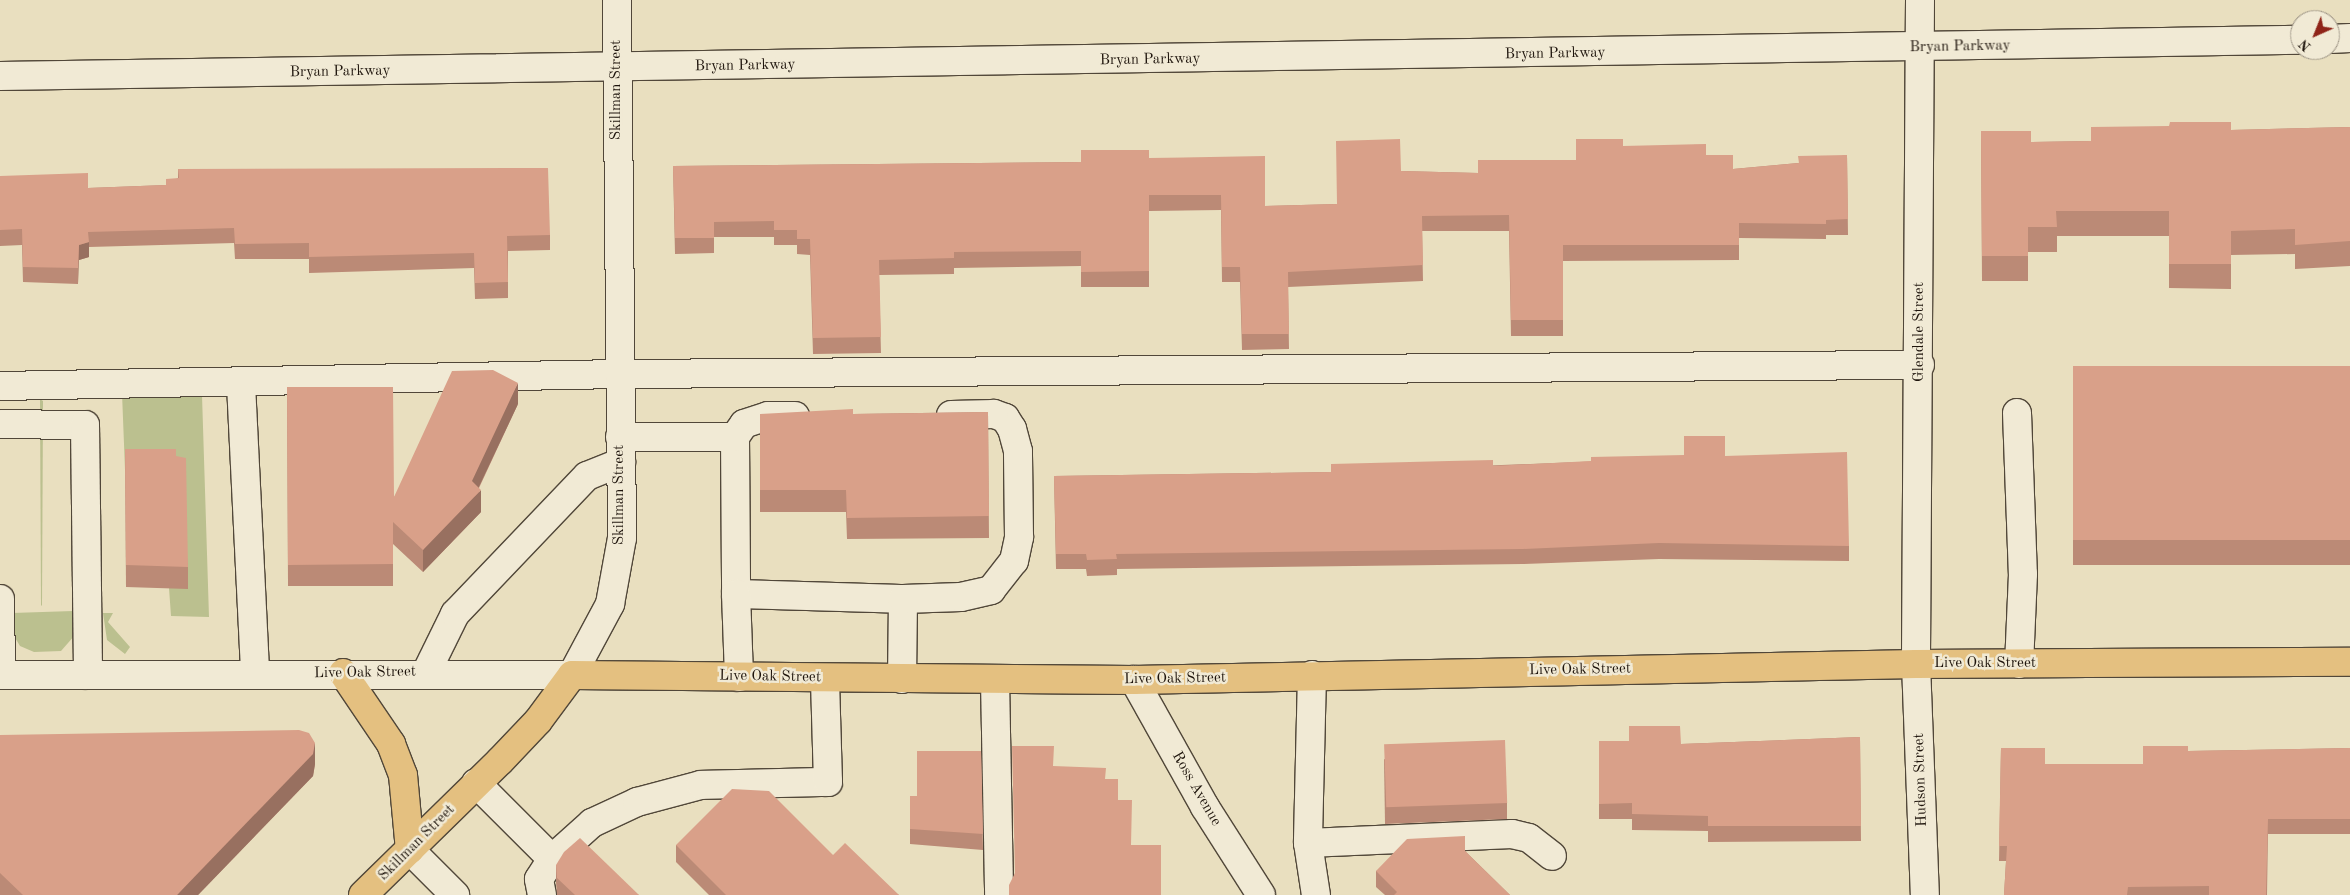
<!DOCTYPE html>
<html>
<head>
<meta charset="utf-8">
<style>
	body { margin:0 }
	#map { position:relative; width:2350px; height:895px; overflow:hidden; background:#e9dfbf; font-family:"Old Standard TT",serif }
	div>[style] { position:absolute }
	.green>* { inset:0; background:#bbc08f }
	.roads { filter:drop-shadow(1px 0 #514739) drop-shadow(-1px 0 #514739) drop-shadow(0 1px #514739) drop-shadow(0 -1px #514739) }
	.minor>* { height:28px; margin:-14px; padding:0 14px; transform-origin:14px; border-radius:14px; background:#f1ead5 }
	.major>* { height:28px; margin:-14px; padding:0 14px; transform-origin:14px; border-radius:14px; background:#e4c080 }
	.wall>* { inset:0; background:#bb8a76; transform-origin:0 0 }
	.shaded-wall>* { inset:0; background:#987060 }
	.building>* { inset:0; background:#d9a089; transform-origin:0 0 }
	span { translate:-50% -50%; white-space:nowrap; text-align:center; line-height:1.15; -webkit-text-stroke:5px #f1ead5; paint-order:stroke }
	.street-label { font-size:15px; color:#1e140c }
	.north { position:absolute; left:2290px; top:10px; width:50px; height:50px; box-sizing:border-box; background:#f1ead5; border:1px solid #9d9485; border-radius:50%; rotate:224deg; font-size:14px; font-weight:700; line-height:20px; text-align:center; color:#1e140c }
	.north::after { content:''; display:block; margin:auto; width:18px; height:22px; background:#8f2418; clip-path:polygon(50% 0,100% 100%,50% 72%,0 100%) }
</style>
</head>
<body>
<div id="map">
	<div class="green">
		<i style="clip-path:polygon(122px 393px,202px 395px,209px 617px,171px 616px,169px 588px,125px 470px)"></i>
		<i style="clip-path:polygon(40px 399px,43px 401px,42px 606px,41px 605px)"></i>
		<i style="clip-path:polygon(73px 611px,75px 635px,61px 651px,34px 652px,20px 646px,14px 636px,12px 613px)"></i>
		<i style="clip-path:polygon(103px 613px,113px 613px,108px 622px,130px 647px,125px 654px,107px 640px)"></i>
	</div>
	<div class="roads">
		<div class="minor">
			<i style="left:1920px;top:0;width:664px;rotate:90.35deg"></i>
			<i style="left:1916px;top:664px;width:231px;rotate:87.8deg"></i>
			<i style="left:2330px;top:39px;width:20px;rotate:-3deg"></i>
			<i style="left:0;top:76px;width:2300px;rotate:-0.9deg"></i>
			<i style="left:241px;top:384px;width:291px;rotate:87.2deg"></i>
			<i style="left:0;top:386px;width:620px;rotate:-1.11deg"></i>
			<i style="left:620px;top:374px;width:1300px;rotate:-0.4deg"></i>
			<i style="left:2017px;top:413px;width:161px;rotate:87.9deg"></i>
			<i style="left:2023px;top:574px;width:90px;rotate:92.5deg"></i>
			<i style="left:795px;top:416px;width:27px;rotate:180deg"></i>
			<i style="left:768px;top:416px;width:25px;rotate:162deg"></i>
			<i style="left:744px;top:424px;width:16px;rotate:125deg"></i>
			<i style="left:735px;top:437px;width:157px;rotate:89.6deg"></i>
			<i style="left:736px;top:594px;width:167px;rotate:1.7deg"></i>
			<i style="left:903px;top:599px;width:80px;rotate:90.7deg"></i>
			<i style="left:0;top:424px;width:85px;rotate:0.7deg"></i>
			<i style="left:85px;top:425px;width:250px;rotate:89.3deg"></i>
			<i style="left:620px;top:437px;width:115px"></i>
			<i style="left:736px;top:594px;width:83px;rotate:87.9deg"></i>
			<i style="left:0;top:599px;width:76px;rotate:89.2deg"></i>
			<i style="left:903px;top:599px;width:58px;rotate:-2deg"></i>
			<i style="left:961px;top:597px;width:31px;rotate:-13deg"></i>
			<i style="left:991px;top:590px;width:37px;rotate:-52deg"></i>
			<i style="left:1014px;top:561px;width:25px;rotate:-78deg"></i>
			<i style="left:1019px;top:537px;width:86px;rotate:-90.7deg"></i>
			<i style="left:1018px;top:451px;width:23px;rotate:-105deg"></i>
			<i style="left:1012px;top:429px;width:13px;rotate:-122deg"></i>
			<i style="left:1005px;top:418px;width:12px;rotate:-160deg"></i>
			<i style="left:994px;top:414px;width:43px;rotate:178.7deg"></i>
			<i style="left:426px;top:673px;width:66px;rotate:-63.8deg"></i>
			<i style="left:455px;top:614px;width:191px;rotate:-46.3deg"></i>
			<i style="left:587px;top:476px;width:37px;rotate:-22deg"></i>
			<i style="left:0;top:675px;width:572px"></i>
			<i style="left:572px;top:675px;width:81px;rotate:-61.8deg"></i>
			<i style="left:610px;top:604px;width:67px;rotate:-79.7deg"></i>
			<i style="left:622px;top:538px;width:538px;rotate:-90.53deg"></i>
			<i style="left:1312px;top:675px;width:168px;rotate:91.4deg"></i>
			<i style="left:1308px;top:843px;width:53px;rotate:81.3deg"></i>
			<i style="left:995px;top:680px;width:215px;rotate:88.9deg"></i>
			<i style="left:1134px;top:680px;width:145px;rotate:60.8deg"></i>
			<i style="left:1205px;top:807px;width:104px;rotate:57.5deg"></i>
			<i style="left:476px;top:783px;width:107px;rotate:45deg"></i>
			<i style="left:1308px;top:843px;width:204px;rotate:-2.5deg"></i>
			<i style="left:1512px;top:834px;width:17px;rotate:13deg"></i>
			<i style="left:1529px;top:838px;width:29px;rotate:38deg"></i>
			<i style="left:410px;top:850px;width:64px;rotate:45deg"></i>
			<i style="left:542px;top:895px;width:16px;rotate:-101deg"></i>
			<i style="left:539px;top:879px;width:24px;rotate:-57deg"></i>
			<i style="left:552px;top:859px;width:54px;rotate:-42deg"></i>
			<i style="left:592px;top:823px;width:50px;rotate:-25deg"></i>
			<i style="left:637px;top:802px;width:66px;rotate:-14.9deg"></i>
			<i style="left:701px;top:785px;width:127px;rotate:-1.4deg"></i>
			<i style="left:828px;top:782px;width:104px;rotate:-91.7deg"></i>
		</div>
		<div class="major">
			<i style="left:343px;top:673px;width:86px;rotate:55.9deg"></i>
			<i style="left:391px;top:744px;width:33px;rotate:69deg"></i>
			<i style="left:403px;top:775px;width:75px;rotate:84.7deg"></i>
			<i style="left:363px;top:895px;width:192px;rotate:-44.4deg"></i>
			<i style="left:500px;top:761px;width:55px;rotate:-46.5deg"></i>
			<i style="left:538px;top:721px;width:57px;rotate:-53.5deg"></i>
			<i style="left:572px;top:675px;width:562px;rotate:0.51deg"></i>
			<i style="left:1134px;top:680px;width:782px;rotate:-1.17deg"></i>
			<i style="left:1916px;top:664px;width:434px;rotate:-0.3deg"></i>
		</div>
	</div>
	<div class="wall">
		<i style="clip-path:polygon(2350px 127px,2350px 266px,2295px 269px,2295px 254px,2231px 255px,2231px 289px,2169px 288px,2169px 236px,2057px 236px,2057px 252px,2028px 252px,2028px 281px,1982px 281px,1981px 131px,2031px 142px,2091px 141px,2231px 130px)"></i>
		<i style="clip-path:polygon(1623px 146px,1706px 155px,1733px 169px,1798px 163px,1847px 155px,1848px 235px,1826px 235px,1826px 239px,1739px 238px,1739px 260px,1563px 261px,1563px 336px,1511px 336px,1509px 231px,1422px 231px,1423px 281px,1288px 287px,1289px 349px,1242px 350px,1240px 282px,1222px 282px,1221px 210px,1149px 211px,1149px 287px,1081px 287px,1081px 266px,954px 268px,954px 274px,879px 275px,881px 353px,813px 354px,810px 255px,797px 254px,797px 245px,774px 245px,774px 237px,714px 237px,714px 253px,675px 254px,673px 166px,1081px 162px,1149px 158px,1265px 206px,1337px 204px,1401px 171px,1478px 173px,1576px 160px)"></i>
		<i style="clip-path:polygon(178px 169px,550px 235px,550px 250px,508px 251px,508px 298px,475px 299px,474px 268px,309px 273px,309px 259px,235px 259px,234px 243px,89px 247px,89px 257px,79px 260px,78px 284px,23px 282px,22px 245px,0 246px,0 176px,88px 188px,166px 185px,178px 178px)"></i>
		<i style="left:2073px;top:366px;width:277px;height:199px"></i>
		<i style="clip-path:polygon(287px 387px,394px 497px,518px 404px,479px 488px,481px 512px,423px 572px,393px 544px,393px 586px,288px 586px)"></i>
		<i style="clip-path:polygon(988px 412px,989px 538px,847px 539px,846px 512px,760px 512px,760px 414px,853px 414px)"></i>
		<i style="clip-path:polygon(125px 449px,176px 456px,188px 567px,188px 589px,126px 587px)"></i>
		<i style="clip-path:polygon(1725px 456px,1849px 546px,1849px 561px,1659px 559px,1523px 564px,1117px 569px,1117px 575px,1087px 576px,1086px 569px,1056px 569px,1054px 476px,1331px 472px)"></i>
		<i style="clip-path:polygon(0 735px,315px 764px,313px 776px,198px 895px,0 895px)"></i>
		<i style="clip-path:polygon(1860px 737px,1861px 841px,1708px 842px,1708px 831px,1632px 830px,1632px 819px,1599px 819px,1599px 741px,1681px 744px)"></i>
		<i style="clip-path:polygon(2001px 748px,2045px 764px,2143px 764px,2188px 751px,2350px 748px,2350px 834px,2268px 834px,2267px 895px,2004px 895px,2006px 861px,1999px 861px)"></i>
		<i style="clip-path:polygon(981px 751px,983px 850px,910px 844px,910px 796px,917px 796px)"></i>
		<i style="clip-path:polygon(1384px 759px,1507px 803px,1507px 819px,1385px 824px)"></i>
		<i style="clip-path:polygon(676px 845px,833px 855px,899px 895px,709px 895px,676px 862px)"></i>
		<i style="clip-path:polygon(1465px 851px,1510px 895px,1385px 895px,1376px 887px,1376px 871px)"></i>
		<i style="clip-path:polygon(556px 865px,639px 895px,557px 895px,556px 882px)"></i>
	</div>
	<div class="shaded-wall">
		<i style="clip-path:polygon(89px 242px,89px 257px,79px 260px,78px 284px,79px 245px)"></i>
		<i style="clip-path:polygon(518px 383px,518px 404px,474px 497px,481px 490px,481px 512px,423px 572px,423px 550px)"></i>
		<i style="clip-path:polygon(315px 743px,315px 764px,313px 776px,198px 895px,177px 895px)"></i>
	</div>
	<div class="building">
		<i style="clip-path:polygon(2170px 122px,2231px 122px,2231px 130px,2350px 127px,2350px 241px,2295px 245px,2295px 229px,2231px 231px,2231px 264px,2169px 264px,2169px 211px,2056px 211px,2057px 227px,2028px 227px,2028px 256px,1982px 256px,1981px 131px,2031px 131px,2031px 142px,2091px 141px,2091px 127px,2169px 126px)"></i>
		<i style="clip-path:polygon(1400px 139px,1401px 171px,1478px 173px,1478px 160px,1576px 160px,1576px 139px,1623px 139px,1623px 146px,1706px 144px,1706px 155px,1733px 155px,1733px 169px,1799px 163px,1798px 156px,1847px 155px,1848px 219px,1826px 220px,1826px 224px,1739px 223px,1739px 245px,1563px 245px,1563px 320px,1511px 320px,1509px 215px,1422px 216px,1423px 265px,1288px 272px,1289px 334px,1242px 334px,1240px 267px,1222px 267px,1221px 195px,1149px 195px,1149px 271px,1081px 272px,1081px 251px,954px 252px,954px 258px,879px 260px,881px 337px,813px 338px,810px 239px,797px 239px,797px 230px,774px 230px,774px 221px,714px 222px,714px 238px,675px 238px,673px 166px,1081px 162px,1081px 150px,1149px 150px,1149px 158px,1265px 156px,1265px 206px,1337px 204px,1336px 141px)"></i>
		<i style="clip-path:polygon(548px 168px,550px 235px,507px 236px,508px 282px,475px 283px,474px 253px,309px 257px,309px 243px,235px 244px,234px 228px,88px 232px,89px 242px,79px 245px,78px 268px,23px 267px,22px 229px,0 230px,0 176px,88px 173px,88px 188px,166px 185px,166px 179px,179px 178px,178px 169px)"></i>
		<i style="left:2073px;top:366px;width:277px;height:174px"></i>
		<i style="clip-path:polygon(493px 370px,518px 383px,472px 481px,481px 490px,423px 550px,393px 522px,393px 564px,288px 565px,287px 387px,393px 387px,394px 497px,452px 371px)"></i>
		<i style="clip-path:polygon(853px 409px,853px 414px,988px 412px,989px 516px,847px 518px,846px 490px,760px 490px,760px 414px)"></i>
		<i style="clip-path:polygon(1684px 436px,1725px 436px,1725px 456px,1847px 452px,1849px 546px,1659px 543px,1523px 549px,1116px 554px,1117px 559px,1087px 560px,1086px 554px,1056px 554px,1054px 476px,1331px 472px,1331px 464px,1449px 461px,1493px 460px,1493px 466px,1591px 461px,1591px 457px,1684px 455px)"></i>
		<i style="clip-path:polygon(125px 449px,176px 449px,176px 456px,186px 458px,188px 567px,126px 565px)"></i>
		<i style="clip-path:polygon(1629px 726px,1680px 726px,1681px 744px,1860px 737px,1861px 826px,1708px 826px,1708px 816px,1632px 814px,1632px 803px,1599px 804px,1599px 741px,1629px 741px)"></i>
		<i style="clip-path:polygon(299px 730px,309px 733px,315px 743px,313px 754px,177px 895px,23px 895px,0 873px,0 735px)"></i>
		<i style="left:1505px;top:740px;width:63px;height:121px;rotate:88deg"></i>
		<i style="clip-path:polygon(1012px 746px,1054px 746px,1053px 766px,1106px 768px,1105px 779px,1118px 779px,1118px 800px,1132px 800px,1131px 845px,1161px 845px,1161px 895px,1009px 895px,1009px 885px,1015px 873px)"></i>
		<i style="clip-path:polygon(2143px 746px,2188px 746px,2188px 751px,2350px 748px,2350px 819px,2268px 819px,2266px 895px,2209px 895px,2209px 886px,2128px 887px,2127px 895px,2004px 895px,2007px 846px,1999px 846px,2001px 748px,2045px 748px,2045px 764px,2143px 764px)"></i>
		<i style="clip-path:polygon(917px 751px,981px 751px,983px 834px,910px 829px,910px 796px,917px 796px)"></i>
		<i style="clip-path:polygon(732px 789px,769px 791px,833px 855px,845px 843px,899px 895px,726px 895px,676px 845px)"></i>
		<i style="clip-path:polygon(1465px 836px,1465px 851px,1510px 895px,1394px 895px,1397px 892px,1376px 871px,1407px 839px)"></i>
		<i style="clip-path:polygon(580px 838px,639px 895px,575px 895px,557px 878px,556px 865px,564px 852px)"></i>
	</div>
	<div class="street-label">
		<span style="left:1960px;top:47px;rotate:-1deg">Bryan Parkway</span>
		<span style="left:1555px;top:54px;rotate:-1deg">Bryan Parkway</span>
		<span style="left:1150px;top:60px;rotate:-1deg">Bryan Parkway</span>
		<span style="left:745px;top:66px;rotate:-1deg">Bryan Parkway</span>
		<span style="left:340px;top:72px;rotate:-1deg">Bryan Parkway</span>
		<span style="left:617px;top:90px;rotate:-90deg">Skillman Street</span>
		<span style="left:1920px;top:332px;rotate:-90deg">Glendale Street</span>
		<span style="left:620px;top:495px;rotate:-90deg">Skillman Street</span>
		<span style="left:1985px;top:664px">Live Oak Street</span>
		<span style="left:1580px;top:670px;rotate:-1deg">Live Oak Street</span>
		<span style="left:365px;top:673px;rotate:-1deg">Live Oak Street</span>
		<span style="left:770px;top:677px;rotate:1deg">Live Oak Street</span>
		<span style="left:1175px;top:679px;rotate:-1deg">Live Oak Street</span>
		<span style="left:1921px;top:780px;rotate:-92deg">Hudson Street</span>
		<span style="left:1196px;top:789px;rotate:60deg">Ross Avenue</span>
		<span style="left:417px;top:843px;rotate:-45deg">Skillman Street</span>
	</div>
	<div class="north">N</div>
</div>
</body>
</html>
